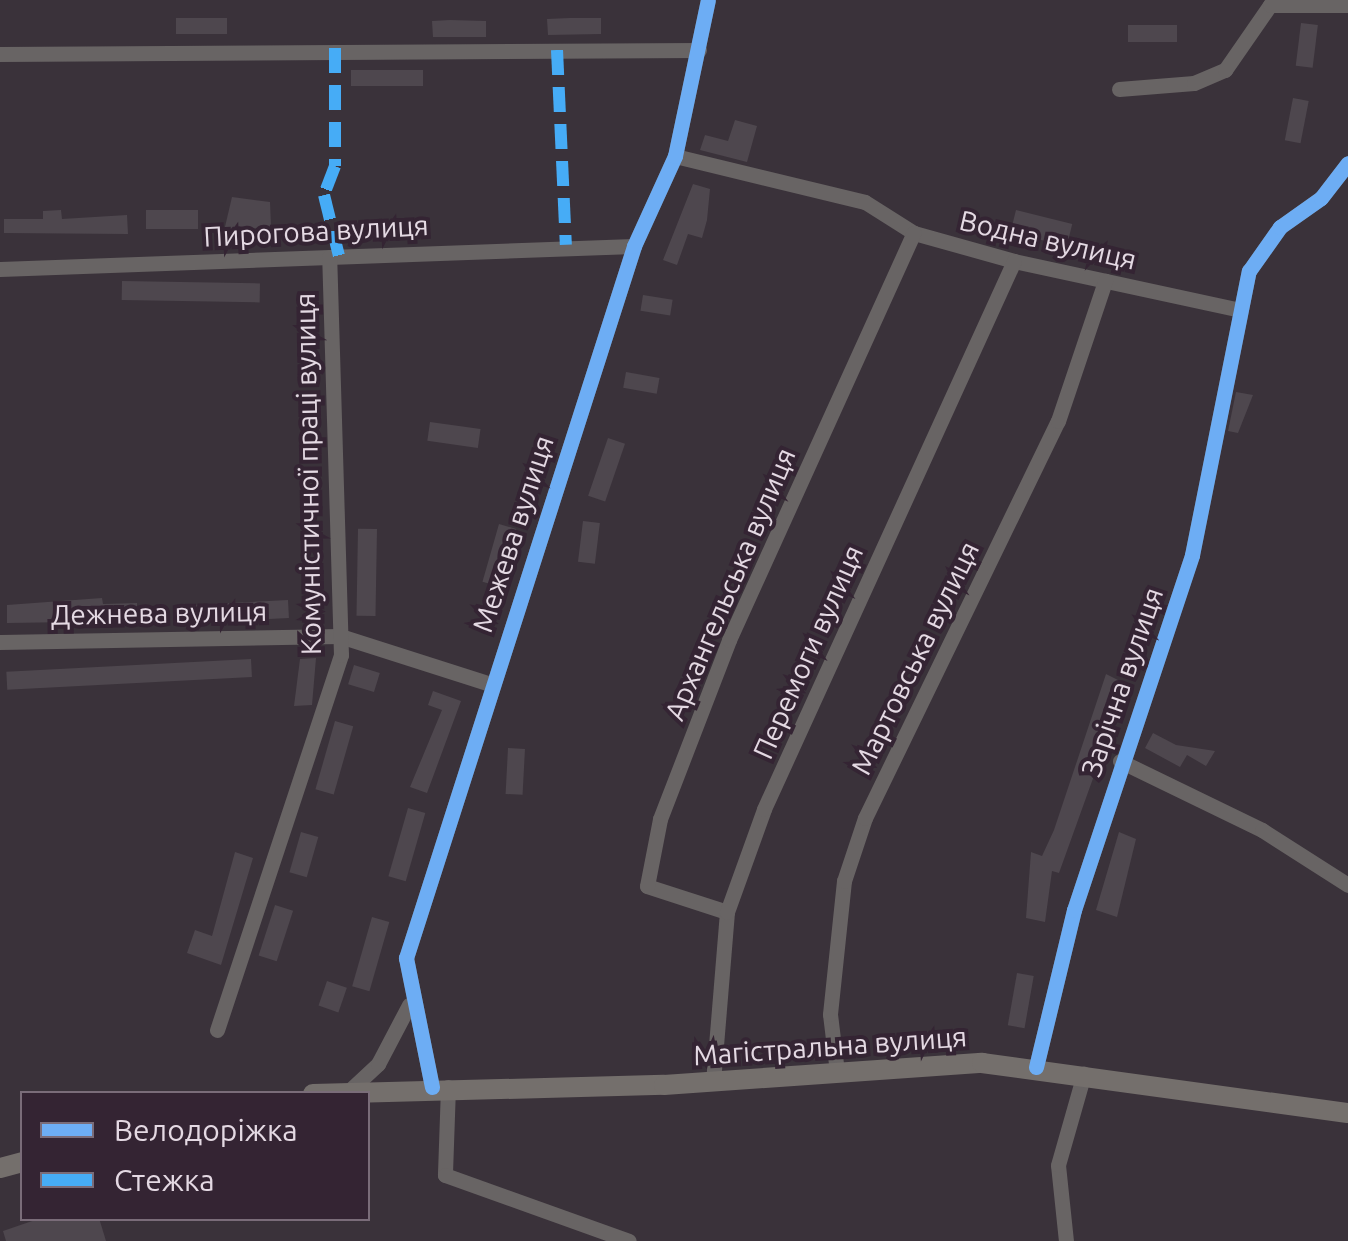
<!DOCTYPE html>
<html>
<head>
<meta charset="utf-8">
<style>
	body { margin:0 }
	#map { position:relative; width:1348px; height:1241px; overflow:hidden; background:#3a323a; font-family:Ubuntu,sans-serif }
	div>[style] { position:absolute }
	.building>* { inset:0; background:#4e474e; transform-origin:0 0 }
	.minor>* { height:15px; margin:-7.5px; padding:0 7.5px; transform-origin:7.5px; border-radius:7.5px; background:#686464 }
	.major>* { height:20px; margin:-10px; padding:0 10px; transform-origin:10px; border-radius:10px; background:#746f6c }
	.quiet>* { height:12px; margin-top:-6px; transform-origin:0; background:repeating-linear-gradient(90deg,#46acf6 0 25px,transparent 0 37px) }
	.cycleway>* { height:15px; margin:-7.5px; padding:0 7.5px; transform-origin:7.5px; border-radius:7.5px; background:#6dadf4 }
	span { translate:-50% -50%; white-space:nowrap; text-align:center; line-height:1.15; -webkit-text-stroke:8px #342433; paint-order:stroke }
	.street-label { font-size:28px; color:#e4d9e3 }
	.legend { position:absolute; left:20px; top:1091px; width:350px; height:130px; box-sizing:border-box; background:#342433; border:2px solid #7a6c79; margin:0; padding:12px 18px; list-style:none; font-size:30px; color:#e4d9e3 }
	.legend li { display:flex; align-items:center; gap:20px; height:50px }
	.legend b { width:50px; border:2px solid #7a6c79 }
</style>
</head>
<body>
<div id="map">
	<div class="building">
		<i style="left:227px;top:18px;width:16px;height:51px;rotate:90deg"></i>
		<i style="clip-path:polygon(570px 18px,601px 18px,601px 34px,548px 35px,547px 19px)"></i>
		<i style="clip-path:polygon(450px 20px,486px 21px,486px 37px,433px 37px,432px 21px)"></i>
		<i style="left:1301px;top:23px;width:17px;height:43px;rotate:7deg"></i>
		<i style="left:1177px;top:25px;width:17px;height:49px;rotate:90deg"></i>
		<i style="left:423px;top:70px;width:16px;height:72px;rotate:90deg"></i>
		<i style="left:1293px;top:98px;width:16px;height:43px;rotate:11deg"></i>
		<i style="clip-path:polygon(735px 120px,757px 126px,747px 162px,700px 150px,705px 135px,728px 141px)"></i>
		<i style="clip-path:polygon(693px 184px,710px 189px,707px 220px,702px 238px,688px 234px,677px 265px,663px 260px)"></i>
		<i style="clip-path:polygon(232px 197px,270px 202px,271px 227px,224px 231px)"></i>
		<i style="clip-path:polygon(61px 210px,62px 219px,127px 215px,128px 234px,4px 233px,4px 219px,43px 219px,43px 211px)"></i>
		<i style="left:198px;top:210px;width:19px;height:52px;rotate:90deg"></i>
		<i style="left:1016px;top:210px;width:58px;height:23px;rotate:14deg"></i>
		<i style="left:122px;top:281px;width:138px;height:19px;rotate:1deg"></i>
		<i style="left:643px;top:295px;width:30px;height:16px;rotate:9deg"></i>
		<i style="left:626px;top:372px;width:34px;height:16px;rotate:10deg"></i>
		<i style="clip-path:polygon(1236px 392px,1253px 395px,1238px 433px,1228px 431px)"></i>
		<i style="left:430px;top:422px;width:51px;height:19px;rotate:8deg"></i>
		<i style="left:608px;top:438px;width:18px;height:61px;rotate:19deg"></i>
		<i style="left:583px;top:521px;width:17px;height:41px;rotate:7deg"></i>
		<i style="left:499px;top:524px;width:18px;height:60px;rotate:16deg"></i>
		<i style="left:377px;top:529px;width:87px;height:19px;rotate:91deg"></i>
		<i style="clip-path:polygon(102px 598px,103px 604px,137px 603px,137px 621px,7px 623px,7px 605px)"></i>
		<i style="left:288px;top:600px;width:18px;height:115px;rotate:87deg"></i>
		<i style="clip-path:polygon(316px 658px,312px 705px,294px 706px,300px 659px)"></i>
		<i style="left:251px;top:659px;width:18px;height:245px;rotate:87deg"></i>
		<i style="left:354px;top:665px;width:27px;height:20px;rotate:17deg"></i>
		<i style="clip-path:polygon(1106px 674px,1124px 683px,1102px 729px,1100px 759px,1059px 873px,1052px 871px,1045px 922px,1026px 918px,1031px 852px,1042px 856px,1054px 830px)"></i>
		<i style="clip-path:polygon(433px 691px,461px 701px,427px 793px,410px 787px,442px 710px,428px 705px)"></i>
		<i style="left:335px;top:721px;width:19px;height:71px;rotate:16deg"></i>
		<i style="clip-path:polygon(1153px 733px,1176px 745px,1215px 751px,1206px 766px,1187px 755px,1180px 767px,1145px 748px)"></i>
		<i style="left:508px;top:748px;width:17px;height:46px;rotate:3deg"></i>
		<i style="left:408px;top:808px;width:18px;height:71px;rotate:16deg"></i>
		<i style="left:301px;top:832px;width:18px;height:42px;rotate:16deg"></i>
		<i style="clip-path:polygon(1119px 832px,1136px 839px,1117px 917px,1096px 910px)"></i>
		<i style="clip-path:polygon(235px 852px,253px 858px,221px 965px,187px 953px,195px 930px,212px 936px)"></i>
		<i style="left:275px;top:905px;width:19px;height:53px;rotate:18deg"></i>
		<i style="left:372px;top:917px;width:18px;height:72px;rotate:16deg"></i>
		<i style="left:1017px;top:973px;width:17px;height:53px;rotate:10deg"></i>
		<i style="left:327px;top:981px;width:21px;height:26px;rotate:19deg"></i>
		<i style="clip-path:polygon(41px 1218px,99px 1218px,106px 1241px,6px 1241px,3px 1231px)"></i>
	</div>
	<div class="minor">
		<i style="left:0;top:54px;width:699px;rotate:-0.33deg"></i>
		<i style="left:1119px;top:89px;width:75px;rotate:-4.6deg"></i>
		<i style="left:1194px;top:83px;width:34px;rotate:-23deg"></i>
		<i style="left:1225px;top:70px;width:79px;rotate:-55.3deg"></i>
		<i style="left:1270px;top:5px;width:78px"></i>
		<i style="left:675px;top:156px;width:195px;rotate:13.6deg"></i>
		<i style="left:865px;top:202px;width:58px;rotate:32.3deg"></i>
		<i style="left:914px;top:233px;width:104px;rotate:15.6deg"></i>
		<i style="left:1014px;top:261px;width:227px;rotate:12.2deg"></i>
		<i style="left:0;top:269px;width:634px;rotate:-2.08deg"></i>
		<i style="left:0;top:642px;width:340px;rotate:-1deg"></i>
		<i style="left:340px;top:636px;width:157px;rotate:17.7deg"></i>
		<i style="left:1120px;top:761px;width:158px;rotate:25.9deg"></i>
		<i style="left:1262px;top:830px;width:102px;rotate:32.6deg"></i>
		<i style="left:727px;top:912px;width:84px;rotate:-162deg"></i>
		<i style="left:647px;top:886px;width:68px;rotate:-79deg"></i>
		<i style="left:660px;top:819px;width:192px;rotate:-68.9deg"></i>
		<i style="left:729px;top:640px;width:447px;rotate:-65.6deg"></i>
		<i style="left:217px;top:1030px;width:395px;rotate:-71.7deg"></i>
		<i style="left:341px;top:655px;width:398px;rotate:-91.7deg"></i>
		<i style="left:1036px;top:1067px;width:162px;rotate:-76.4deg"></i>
		<i style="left:1074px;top:910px;width:374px;rotate:-71.6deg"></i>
		<i style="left:1192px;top:555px;width:290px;rotate:-78.7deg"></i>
		<i style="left:1249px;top:271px;width:54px;rotate:-54.8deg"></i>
		<i style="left:1280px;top:227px;width:50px;rotate:-35.3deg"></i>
		<i style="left:1321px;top:198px;width:44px;rotate:-52.4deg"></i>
		<i style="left:837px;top:1072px;width:58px;rotate:-96.9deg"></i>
		<i style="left:830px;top:1014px;width:134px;rotate:-84deg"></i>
		<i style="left:844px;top:881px;width:66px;rotate:-71.6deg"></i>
		<i style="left:865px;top:818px;width:441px;rotate:-64.1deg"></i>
		<i style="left:1058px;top:421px;width:148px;rotate:-71.4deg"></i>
		<i style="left:713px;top:1082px;width:171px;rotate:-85.3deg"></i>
		<i style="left:727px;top:912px;width:109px;rotate:-70.2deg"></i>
		<i style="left:764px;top:809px;width:602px;rotate:-65.48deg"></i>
		<i style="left:432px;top:1087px;width:132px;rotate:-101.4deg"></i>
		<i style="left:406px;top:958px;width:748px;rotate:-72.24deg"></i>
		<i style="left:634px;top:246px;width:99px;rotate:-65.5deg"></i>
		<i style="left:675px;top:156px;width:159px;rotate:-78.1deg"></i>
		<i style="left:448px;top:1087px;width:88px;rotate:92deg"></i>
		<i style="left:445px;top:1175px;width:195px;rotate:19.7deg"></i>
		<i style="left:349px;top:1091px;width:40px;rotate:-43deg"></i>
		<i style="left:378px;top:1064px;width:67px;rotate:-62.3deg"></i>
		<i style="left:1066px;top:1241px;width:76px;rotate:-96deg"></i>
		<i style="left:1058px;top:1165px;width:95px;rotate:-74.1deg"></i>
	</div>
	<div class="major">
		<i style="left:313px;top:1094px;width:351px;rotate:-1.5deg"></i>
		<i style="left:664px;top:1085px;width:319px;rotate:-4deg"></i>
		<i style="left:982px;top:1063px;width:369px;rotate:7.8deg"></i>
		<i style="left:0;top:1168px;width:23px;rotate:-15deg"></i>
	</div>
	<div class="quiet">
		<i style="left:335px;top:48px;width:118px;rotate:90deg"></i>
		<i style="left:335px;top:166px;width:31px;rotate:111deg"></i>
		<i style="left:324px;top:195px;width:63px;rotate:76.2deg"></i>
		<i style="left:557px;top:50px;width:195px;rotate:87.4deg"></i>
	</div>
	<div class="cycleway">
		<i style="left:1036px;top:1067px;width:162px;rotate:-76.4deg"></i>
		<i style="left:1074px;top:910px;width:374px;rotate:-71.6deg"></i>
		<i style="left:1192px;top:555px;width:290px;rotate:-78.7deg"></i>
		<i style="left:1249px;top:271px;width:54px;rotate:-54.8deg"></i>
		<i style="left:1280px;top:227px;width:50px;rotate:-35.3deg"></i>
		<i style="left:1321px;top:198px;width:44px;rotate:-52.4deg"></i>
		<i style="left:432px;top:1087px;width:132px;rotate:-101.4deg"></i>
		<i style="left:406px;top:958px;width:748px;rotate:-72.24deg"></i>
		<i style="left:634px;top:246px;width:99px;rotate:-65.5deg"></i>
		<i style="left:675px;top:156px;width:159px;rotate:-78.1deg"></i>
	</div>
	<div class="street-label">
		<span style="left:316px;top:231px;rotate:-3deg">Пирогова вулиця</span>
		<span style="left:1048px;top:240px;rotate:13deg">Водна вулиця</span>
		<span style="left:308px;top:474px;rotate:-91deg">Комуністичної праці вулиця</span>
		<span style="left:513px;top:534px;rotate:-72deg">Межева вулиця</span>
		<span style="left:730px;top:584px;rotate:-67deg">Архангельська вулиця</span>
		<span style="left:159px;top:613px;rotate:-1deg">Дежнева вулиця</span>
		<span style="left:808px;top:652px;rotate:-66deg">Перемоги вулиця</span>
		<span style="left:915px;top:658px;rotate:-64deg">Мартовська вулиця</span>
		<span style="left:1122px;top:682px;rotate:-71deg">Зарічна вулиця</span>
		<span style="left:830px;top:1046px;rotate:-4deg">Магістральна вулиця</span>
	</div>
	<ul class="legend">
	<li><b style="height:12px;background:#6dadf4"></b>Велодоріжка</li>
	<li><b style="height:12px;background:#46acf6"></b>Стежка</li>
	</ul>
</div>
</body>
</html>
